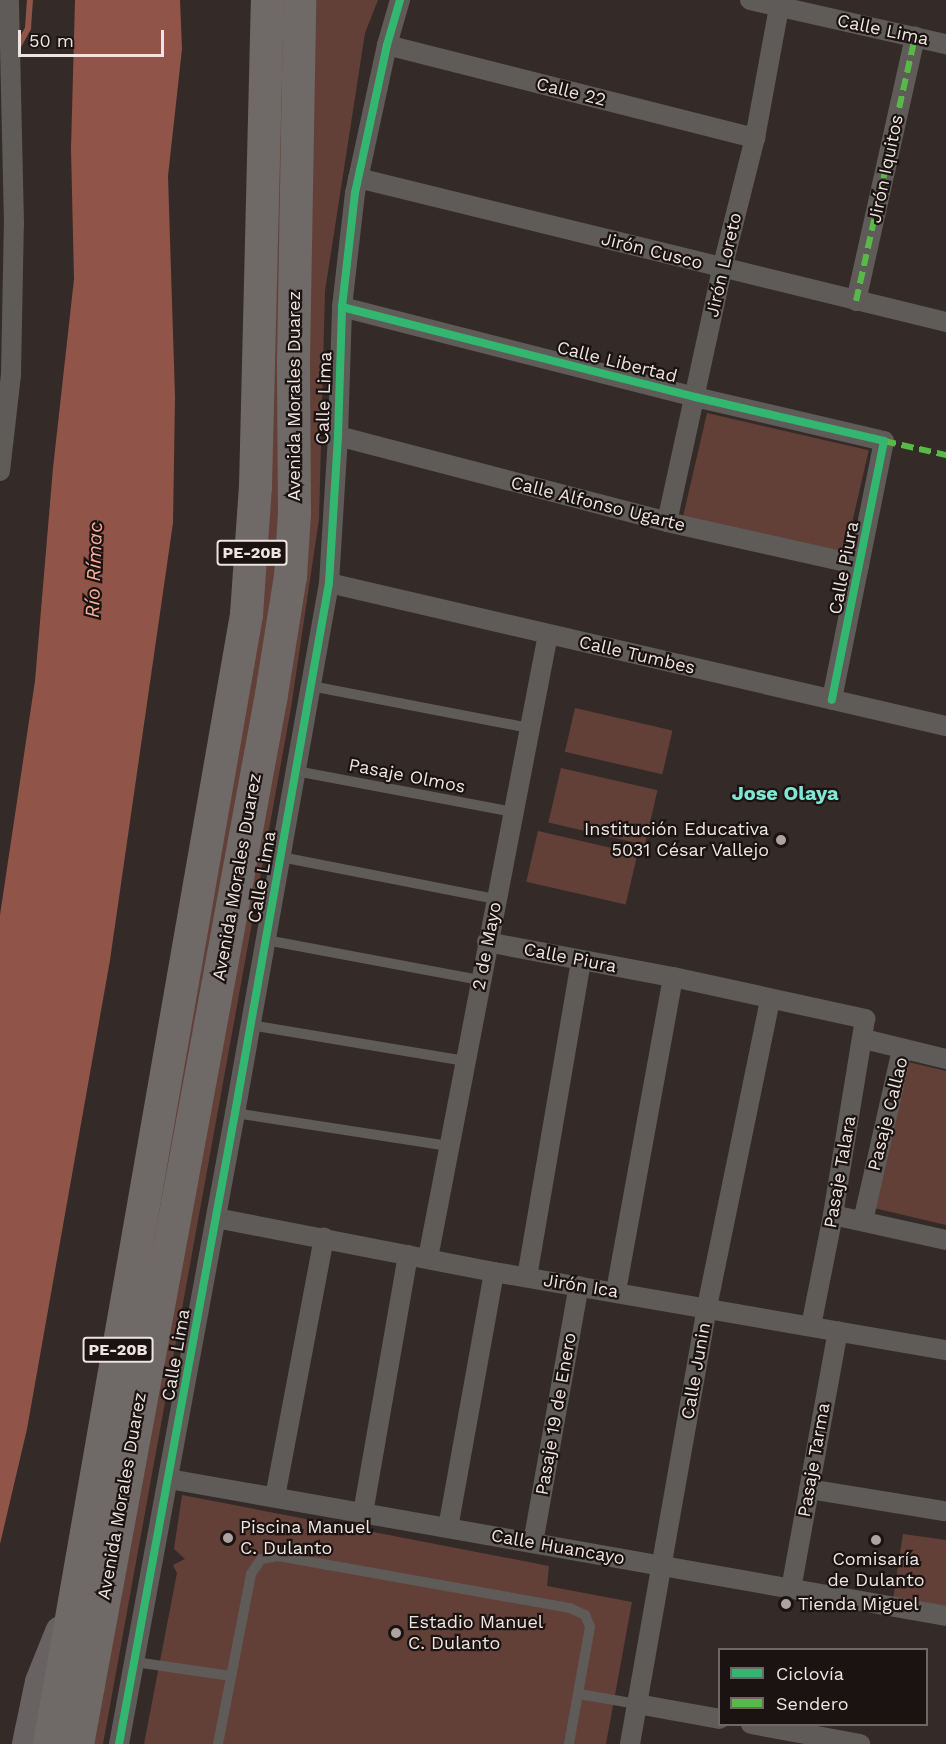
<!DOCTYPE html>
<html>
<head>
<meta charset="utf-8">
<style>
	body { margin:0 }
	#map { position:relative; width:946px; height:1744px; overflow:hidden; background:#342b29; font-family:"Work Sans",sans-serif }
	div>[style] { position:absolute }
	.green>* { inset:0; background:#634037; transform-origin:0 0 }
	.water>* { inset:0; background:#905548 }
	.stream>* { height:6px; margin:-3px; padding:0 3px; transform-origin:3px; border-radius:3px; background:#905548 }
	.lane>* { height:10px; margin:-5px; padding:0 5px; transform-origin:5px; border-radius:5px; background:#5e5b59 }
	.street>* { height:20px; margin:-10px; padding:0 10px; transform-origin:10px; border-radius:10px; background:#5e5b59 }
	.primary>* { height:32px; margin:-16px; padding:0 16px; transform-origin:16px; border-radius:16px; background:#686262 }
	.highway>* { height:33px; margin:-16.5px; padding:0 16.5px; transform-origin:16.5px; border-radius:16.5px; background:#6f6968 }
	.quiet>* { height:6px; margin-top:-3px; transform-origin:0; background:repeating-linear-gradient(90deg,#58b947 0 12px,transparent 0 18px) }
	.cycleway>* { height:8px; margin:-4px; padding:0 4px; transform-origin:4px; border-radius:4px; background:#33b770 }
	.dots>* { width:16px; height:16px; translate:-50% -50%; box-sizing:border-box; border:3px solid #1a1311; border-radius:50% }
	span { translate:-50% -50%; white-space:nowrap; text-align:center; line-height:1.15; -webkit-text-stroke:4.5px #1a1311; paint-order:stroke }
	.shield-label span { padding:2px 4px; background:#1a1311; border:2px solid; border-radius:4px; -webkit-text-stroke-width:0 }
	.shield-label { font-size:16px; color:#efe4e2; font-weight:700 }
	.street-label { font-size:18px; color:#efe4e2 }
	.poi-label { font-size:18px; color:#efe4e2 }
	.right { translate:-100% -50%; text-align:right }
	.left { translate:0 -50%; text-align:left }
	.water-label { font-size:20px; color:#f9ad9b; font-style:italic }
	.neighbourhood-label { font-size:20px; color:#80e7d7; font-weight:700 }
	.legend { position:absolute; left:718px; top:1648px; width:210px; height:78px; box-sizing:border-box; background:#1a1311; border:2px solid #6f6765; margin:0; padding:8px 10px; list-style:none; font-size:18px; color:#efe4e2 }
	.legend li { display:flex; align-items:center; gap:12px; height:30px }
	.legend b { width:30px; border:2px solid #6f6765 }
	.scale { position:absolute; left:18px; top:30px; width:146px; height:27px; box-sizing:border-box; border:3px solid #efe4e2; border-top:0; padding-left:8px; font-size:18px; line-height:21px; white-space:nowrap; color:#efe4e2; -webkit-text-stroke:4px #1a1311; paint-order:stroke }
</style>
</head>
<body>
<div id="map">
	<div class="green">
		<i style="clip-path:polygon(277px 0,290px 0,282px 461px,277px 567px,256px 704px,63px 1744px,249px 649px)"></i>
		<i style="clip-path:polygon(314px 0,378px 0,365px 33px,325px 291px,319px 519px,291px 708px,103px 1744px,91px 1744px,280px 704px)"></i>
		<i style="left:707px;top:413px;width:166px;height:107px;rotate:13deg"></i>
		<i style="left:575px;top:708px;width:100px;height:45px;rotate:13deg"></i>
		<i style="left:561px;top:768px;width:99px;height:56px;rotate:13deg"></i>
		<i style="left:538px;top:831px;width:102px;height:52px;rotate:13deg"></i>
		<i style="clip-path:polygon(904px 1061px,946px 1071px,946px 1225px,874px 1208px)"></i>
		<i style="clip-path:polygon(182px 1495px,549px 1566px,547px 1586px,632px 1602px,606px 1744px,144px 1744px,177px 1573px,173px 1565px,185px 1559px,174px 1549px)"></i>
		<i style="clip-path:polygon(903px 1534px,946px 1540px,946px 1608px,893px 1599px)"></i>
	</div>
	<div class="water">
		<i style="clip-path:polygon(75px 0,180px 0,182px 49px,168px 176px,175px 397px,173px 523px,110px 960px,27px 1429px,0 1544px,0 915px,35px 681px,53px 468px,74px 279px,71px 149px)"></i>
	</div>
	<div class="stream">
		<i style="left:16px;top:50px;width:25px;rotate:-61deg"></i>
		<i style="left:28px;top:28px;width:28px;rotate:-86deg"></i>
	</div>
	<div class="lane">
		<i style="left:311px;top:686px;width:222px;rotate:10.9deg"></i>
		<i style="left:296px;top:771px;width:221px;rotate:10.7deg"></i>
		<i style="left:281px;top:857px;width:219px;rotate:11.1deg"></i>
		<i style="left:266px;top:940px;width:218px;rotate:10.6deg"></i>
		<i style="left:250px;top:1025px;width:218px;rotate:9.5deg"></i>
		<i style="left:235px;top:1113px;width:216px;rotate:8.8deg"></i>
		<i style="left:135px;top:1662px;width:97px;rotate:8.3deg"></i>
		<i style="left:579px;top:1694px;width:59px;rotate:9.8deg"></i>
		<i style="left:218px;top:1744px;width:173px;rotate:-79deg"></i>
		<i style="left:251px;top:1574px;width:18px;rotate:-56deg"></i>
		<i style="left:261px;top:1559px;width:17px;rotate:-10deg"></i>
		<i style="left:278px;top:1556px;width:297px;rotate:10.1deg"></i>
		<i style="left:570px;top:1608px;width:17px;rotate:25deg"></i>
		<i style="left:585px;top:1615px;width:13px;rotate:67deg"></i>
		<i style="left:590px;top:1627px;width:119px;rotate:100.2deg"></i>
	</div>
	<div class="street">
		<i style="left:750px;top:0;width:201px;rotate:12.7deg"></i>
		<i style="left:387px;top:45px;width:380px;rotate:14.2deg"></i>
		<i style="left:358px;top:178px;width:605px;rotate:13.76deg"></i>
		<i style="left:856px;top:301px;width:271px;rotate:-77.4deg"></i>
		<i style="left:342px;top:307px;width:364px;rotate:14.3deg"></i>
		<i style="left:695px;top:397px;width:194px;rotate:13.1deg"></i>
		<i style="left:884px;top:441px;width:264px;rotate:101.4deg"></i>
		<i style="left:338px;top:436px;width:340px;rotate:14.6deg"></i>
		<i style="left:667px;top:522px;width:197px;rotate:12.6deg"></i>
		<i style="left:0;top:471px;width:98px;rotate:-83.5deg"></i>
		<i style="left:11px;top:374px;width:150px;rotate:-88.9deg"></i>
		<i style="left:14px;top:224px;width:224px;rotate:-91.3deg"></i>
		<i style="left:667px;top:522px;width:259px;rotate:-77.7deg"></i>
		<i style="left:722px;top:269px;width:135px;rotate:-75.9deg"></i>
		<i style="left:755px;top:138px;width:133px;rotate:-79.6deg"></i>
		<i style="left:329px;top:583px;width:633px;rotate:13.05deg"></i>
		<i style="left:487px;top:942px;width:189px;rotate:10.7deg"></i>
		<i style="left:673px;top:977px;width:197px;rotate:12.3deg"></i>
		<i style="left:865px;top:1019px;width:199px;rotate:99.3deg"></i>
		<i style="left:833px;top:1215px;width:113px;rotate:101.2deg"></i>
		<i style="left:864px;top:1039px;width:84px;rotate:13.7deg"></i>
		<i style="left:833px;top:1215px;width:116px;rotate:12.5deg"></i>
		<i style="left:216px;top:1218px;width:283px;rotate:11deg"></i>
		<i style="left:494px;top:1272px;width:459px;rotate:9.8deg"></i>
		<i style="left:863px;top:1221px;width:176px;rotate:-77.2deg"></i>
		<i style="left:428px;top:1258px;width:635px;rotate:-79.11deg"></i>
		<i style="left:527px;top:1277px;width:321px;rotate:-80.3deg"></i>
		<i style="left:616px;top:1291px;width:319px;rotate:-79.7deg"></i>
		<i style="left:169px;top:1479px;width:789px;rotate:10deg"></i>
		<i style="left:809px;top:1489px;width:137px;rotate:9.3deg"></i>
		<i style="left:275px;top:1497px;width:264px;rotate:-79.3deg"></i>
		<i style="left:363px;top:1513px;width:262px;rotate:-80.1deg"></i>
		<i style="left:448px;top:1528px;width:260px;rotate:-79.8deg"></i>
		<i style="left:533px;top:1543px;width:261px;rotate:-79.9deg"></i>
		<i style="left:791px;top:1589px;width:262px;rotate:-79.7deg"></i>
		<i style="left:637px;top:1704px;width:84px;rotate:10.2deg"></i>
		<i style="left:751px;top:1724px;width:111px;rotate:10.4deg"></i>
		<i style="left:119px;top:1744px;width:642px;rotate:-79.58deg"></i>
		<i style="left:235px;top:1113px;width:538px;rotate:-79.94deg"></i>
		<i style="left:329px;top:583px;width:147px;rotate:-86.5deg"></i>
		<i style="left:338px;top:436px;width:129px;rotate:-88.2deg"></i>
		<i style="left:342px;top:307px;width:115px;rotate:-83.5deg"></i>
		<i style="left:355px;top:193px;width:151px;rotate:-77.8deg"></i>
		<i style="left:387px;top:45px;width:47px;rotate:-73.9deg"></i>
		<i style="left:630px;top:1744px;width:444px;rotate:-80deg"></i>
		<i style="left:707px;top:1307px;width:314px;rotate:-78.4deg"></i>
	</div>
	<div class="primary">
		<i style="left:28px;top:1744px;width:63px;rotate:-78.2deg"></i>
		<i style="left:41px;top:1682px;width:54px;rotate:-68.2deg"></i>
	</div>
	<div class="highway">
		<i style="left:49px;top:1744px;width:1147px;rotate:-80.11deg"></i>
		<i style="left:246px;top:614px;width:128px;rotate:-86deg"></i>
		<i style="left:255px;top:486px;width:486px;rotate:-88.6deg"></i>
		<i style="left:77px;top:1744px;width:1068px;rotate:-79.53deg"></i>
		<i style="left:271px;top:694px;width:120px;rotate:-80.9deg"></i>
		<i style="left:290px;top:576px;width:63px;rotate:-86.4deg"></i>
		<i style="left:294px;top:513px;width:153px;rotate:-90.4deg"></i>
		<i style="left:293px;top:360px;width:360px;rotate:-89deg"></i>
	</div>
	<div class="quiet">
		<i style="left:856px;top:301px;width:271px;rotate:-77.4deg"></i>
		<i style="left:884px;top:441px;width:64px;rotate:12.7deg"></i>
	</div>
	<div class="cycleway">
		<i style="left:342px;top:307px;width:364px;rotate:14.3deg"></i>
		<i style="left:695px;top:397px;width:194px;rotate:13.1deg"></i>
		<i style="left:884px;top:441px;width:264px;rotate:101.4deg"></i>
		<i style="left:119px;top:1744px;width:642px;rotate:-79.58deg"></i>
		<i style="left:235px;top:1113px;width:538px;rotate:-79.94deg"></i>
		<i style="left:329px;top:583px;width:147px;rotate:-86.5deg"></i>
		<i style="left:338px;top:436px;width:129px;rotate:-88.2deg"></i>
		<i style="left:342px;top:307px;width:115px;rotate:-83.5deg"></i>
		<i style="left:355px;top:193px;width:151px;rotate:-77.8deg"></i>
		<i style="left:387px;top:45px;width:47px;rotate:-73.9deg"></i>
	</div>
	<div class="dots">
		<i style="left:781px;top:840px;background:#aea3a1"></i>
		<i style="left:228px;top:1538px;background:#aea3a1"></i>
		<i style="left:876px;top:1540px;background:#aea3a1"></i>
		<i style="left:786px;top:1604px;background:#aea3a1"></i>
		<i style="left:396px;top:1633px;background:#aea3a1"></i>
	</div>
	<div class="shield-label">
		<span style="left:252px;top:553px">PE-20B</span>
		<span style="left:118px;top:1350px">PE-20B</span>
	</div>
	<div class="street-label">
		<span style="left:883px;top:30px;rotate:12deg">Calle Lima</span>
		<span style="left:571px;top:92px;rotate:14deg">Calle 22</span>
		<span style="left:886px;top:169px;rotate:-78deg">Jirón Iquitos</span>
		<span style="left:652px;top:251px;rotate:14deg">Jirón Cusco</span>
		<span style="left:724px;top:265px;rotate:-77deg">Jirón Loreto</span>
		<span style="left:617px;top:362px;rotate:14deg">Calle Libertad</span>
		<span style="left:294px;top:396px;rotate:-90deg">Avenida Morales Duarez</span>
		<span style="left:324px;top:398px;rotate:-88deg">Calle Lima</span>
		<span style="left:598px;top:504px;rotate:14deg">Calle Alfonso Ugarte</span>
		<span style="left:844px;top:568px;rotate:-79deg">Calle Piura</span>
		<span style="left:637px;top:655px;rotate:13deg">Calle Tumbes</span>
		<span style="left:407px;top:776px;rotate:11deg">Pasaje Olmos</span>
		<span style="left:237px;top:877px;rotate:-80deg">Avenida Morales Duarez</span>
		<span style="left:262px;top:877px;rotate:-80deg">Calle Lima</span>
		<span style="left:487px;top:946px;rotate:-79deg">2 de Mayo</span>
		<span style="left:570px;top:958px;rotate:11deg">Calle Piura</span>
		<span style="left:888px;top:1114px;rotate:-76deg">Pasaje Callao</span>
		<span style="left:840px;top:1172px;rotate:-80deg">Pasaje Talara</span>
		<span style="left:581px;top:1286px;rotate:9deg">Jirón Ica</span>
		<span style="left:176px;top:1355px;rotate:-80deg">Calle Lima</span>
		<span style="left:696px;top:1371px;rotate:-80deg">Calle Junin</span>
		<span style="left:556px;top:1414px;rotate:-80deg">Pasaje 19 de Enero</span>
		<span style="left:814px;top:1460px;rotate:-80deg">Pasaje Tarma</span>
		<span style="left:122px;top:1496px;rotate:-80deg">Avenida Morales Duarez</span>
		<span style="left:558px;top:1547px;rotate:10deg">Calle Huancayo</span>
	</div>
	<div class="poi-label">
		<span class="right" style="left:769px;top:840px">Institución Educativa<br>5031 César Vallejo</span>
		<span class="left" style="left:240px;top:1538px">Piscina Manuel<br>C. Dulanto</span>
		<span style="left:876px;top:1570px">Comisaría<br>de Dulanto</span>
		<span class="left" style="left:798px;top:1604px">Tienda Miguel</span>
		<span class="left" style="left:408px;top:1633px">Estadio Manuel<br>C. Dulanto</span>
	</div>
	<div class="water-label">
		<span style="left:94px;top:570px;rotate:-88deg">Río Rímac</span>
	</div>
	<div class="neighbourhood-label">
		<span style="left:785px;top:793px">Jose Olaya</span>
	</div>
	<ul class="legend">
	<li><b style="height:8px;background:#33b770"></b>Ciclovía</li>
	<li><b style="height:8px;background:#58b947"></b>Sendero</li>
	</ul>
	<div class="scale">50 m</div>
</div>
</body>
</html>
